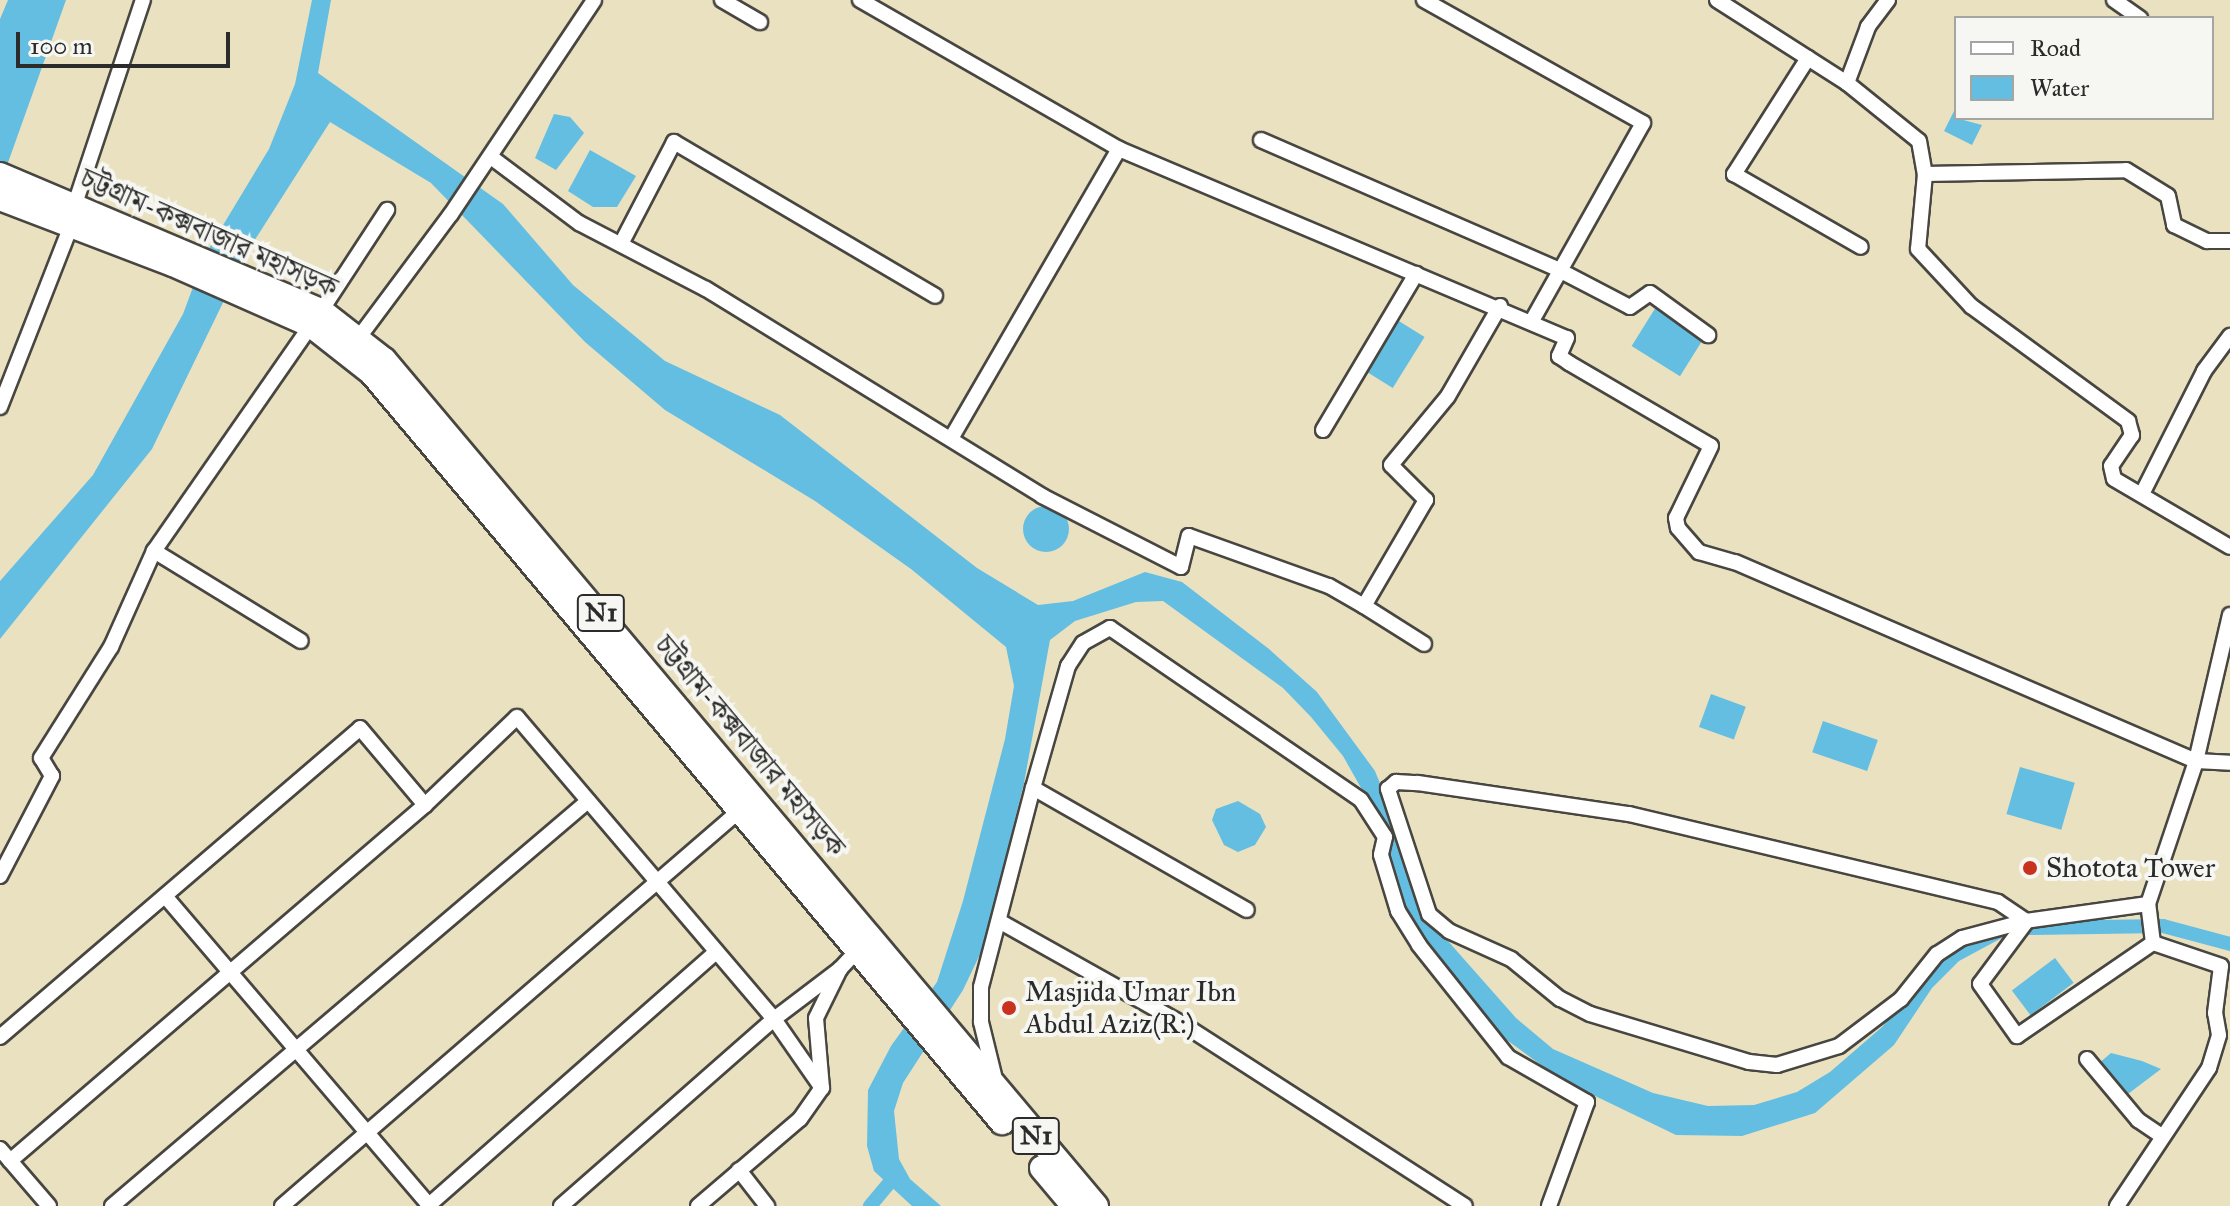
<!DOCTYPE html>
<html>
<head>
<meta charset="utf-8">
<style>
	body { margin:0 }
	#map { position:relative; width:2230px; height:1206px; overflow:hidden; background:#eae1c0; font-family:"IM FELL Great Primer","Noto Serif Bengali",serif }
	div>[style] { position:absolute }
	.water>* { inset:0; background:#64bee2; transform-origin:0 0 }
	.round { border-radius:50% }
	.canal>* { height:14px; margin:-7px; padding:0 7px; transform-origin:7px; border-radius:7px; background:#64bee2 }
	.roads { filter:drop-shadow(2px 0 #484641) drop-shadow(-2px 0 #484641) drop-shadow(0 2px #484641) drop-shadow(0 -2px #484641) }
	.minor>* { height:14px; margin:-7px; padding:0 7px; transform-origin:7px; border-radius:7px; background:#fff }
	.trunk>* { height:24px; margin:-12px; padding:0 12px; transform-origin:12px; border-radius:12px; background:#fff }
	.dots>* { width:22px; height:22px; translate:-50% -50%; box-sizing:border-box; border:4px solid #f6f6f2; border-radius:50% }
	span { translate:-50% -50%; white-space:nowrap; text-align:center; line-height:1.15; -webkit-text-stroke:8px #f6f6f2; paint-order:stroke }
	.shield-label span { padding:2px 6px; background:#f6f6f2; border:2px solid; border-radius:6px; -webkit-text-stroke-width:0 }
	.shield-label { font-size:26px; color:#2b2b2b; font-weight:700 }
	.street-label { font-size:28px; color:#2b2b2b }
	.poi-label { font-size:28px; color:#2b2b2b }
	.left { translate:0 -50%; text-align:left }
	.legend { position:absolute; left:1954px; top:16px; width:260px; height:104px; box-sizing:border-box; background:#f6f6f2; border:2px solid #a5a5a2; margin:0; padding:10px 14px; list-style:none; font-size:24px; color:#2b2b2b }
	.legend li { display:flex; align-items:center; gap:16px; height:40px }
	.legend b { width:40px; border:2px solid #a5a5a2 }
	.scale { position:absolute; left:16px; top:32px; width:214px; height:36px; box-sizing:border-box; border:4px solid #2b2b2b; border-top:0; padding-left:10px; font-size:24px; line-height:28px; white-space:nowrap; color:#2b2b2b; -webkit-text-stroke:6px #f6f6f2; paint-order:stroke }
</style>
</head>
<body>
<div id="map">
	<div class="water">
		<i style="clip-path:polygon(8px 0,66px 0,0 185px,0 19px)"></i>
		<i style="clip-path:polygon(312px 0,331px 0,318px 73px,503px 204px,573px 285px,665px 361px,780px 415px,977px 568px,1038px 605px,1073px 601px,1145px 572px,1182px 582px,1269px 649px,1317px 692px,1375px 771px,1440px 932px,1516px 1018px,1553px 1049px,1653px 1093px,1708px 1106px,1754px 1105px,1797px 1092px,1830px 1072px,1882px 1027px,1942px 958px,1969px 940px,2011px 933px,1959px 961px,1932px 988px,1894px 1045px,1815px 1113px,1742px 1136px,1676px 1135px,1560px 1079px,1500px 1035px,1409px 924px,1369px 802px,1343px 756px,1311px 717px,1283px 688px,1163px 601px,1136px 602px,1075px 621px,1050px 640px,1024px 783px,983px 948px,963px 990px,903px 1083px,894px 1111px,899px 1159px,910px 1179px,941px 1206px,912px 1206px,874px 1171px,867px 1146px,868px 1090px,891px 1046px,937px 982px,963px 901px,1005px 739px,1014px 686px,1006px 647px,911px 569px,815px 501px,665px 410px,585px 342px,431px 183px,330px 122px,249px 249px,152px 449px,0 639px,0 581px,93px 475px,183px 314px,205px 255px,269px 149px,295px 84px)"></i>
		<i style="clip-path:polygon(1954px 111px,1956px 118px,1982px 125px,1972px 145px,1944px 131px)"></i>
		<i style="clip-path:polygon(554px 114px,570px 117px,584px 133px,556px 170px,535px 158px)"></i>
		<i style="clip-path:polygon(590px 150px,636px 176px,617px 207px,593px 207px,568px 191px)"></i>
		<i style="left:1656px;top:307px;width:57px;height:46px;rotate:32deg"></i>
		<i style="left:1394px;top:318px;width:36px;height:60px;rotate:32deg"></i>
		<i class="round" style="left:1023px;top:506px;width:46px;height:46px"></i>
		<i style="left:1711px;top:694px;width:37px;height:35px;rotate:20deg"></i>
		<i style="left:1823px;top:721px;width:58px;height:33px;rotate:19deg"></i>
		<i style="left:2020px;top:767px;width:57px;height:49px;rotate:16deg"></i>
		<i style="clip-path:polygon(1238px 801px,1260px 814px,1266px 827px,1255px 845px,1238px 852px,1224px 845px,1212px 820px,1216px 809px)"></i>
		<i style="left:2055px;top:958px;width:31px;height:54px;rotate:53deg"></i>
		<i style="clip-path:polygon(2111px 1053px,2142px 1061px,2161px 1069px,2124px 1097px,2098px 1064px)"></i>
	</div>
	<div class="canal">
		<i style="left:2028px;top:928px;width:135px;rotate:-0.8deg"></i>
		<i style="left:2163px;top:926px;width:69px;rotate:15deg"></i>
		<i style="left:870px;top:1206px;width:39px;rotate:-50deg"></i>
	</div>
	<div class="roads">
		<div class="minor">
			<i style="left:722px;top:0;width:44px;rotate:30.1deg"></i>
			<i style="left:860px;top:0;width:299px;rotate:29.9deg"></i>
			<i style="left:1119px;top:149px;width:486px;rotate:22.9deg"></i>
			<i style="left:1567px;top:338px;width:20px;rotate:114deg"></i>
			<i style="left:1559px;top:356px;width:12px;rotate:35deg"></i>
			<i style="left:1569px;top:363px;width:164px;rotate:30.3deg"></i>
			<i style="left:1711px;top:446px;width:80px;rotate:115.9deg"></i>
			<i style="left:1676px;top:518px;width:10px;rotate:79deg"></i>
			<i style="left:1678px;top:528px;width:32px;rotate:49deg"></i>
			<i style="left:1699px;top:552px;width:37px;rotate:16deg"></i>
			<i style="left:1735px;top:562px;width:502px;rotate:23.35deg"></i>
			<i style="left:2196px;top:761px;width:34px;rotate:3deg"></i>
			<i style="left:1424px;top:0;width:251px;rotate:29.3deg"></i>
			<i style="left:1643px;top:123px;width:225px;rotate:119.3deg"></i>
			<i style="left:1717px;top:0;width:154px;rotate:32.6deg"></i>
			<i style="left:1888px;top:0;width:34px;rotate:127deg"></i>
			<i style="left:1868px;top:27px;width:60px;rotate:110.6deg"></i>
			<i style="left:1847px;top:83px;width:92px;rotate:38.9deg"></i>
			<i style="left:1919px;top:141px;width:34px;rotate:80deg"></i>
			<i style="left:1925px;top:174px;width:201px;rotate:-1.1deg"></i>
			<i style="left:2126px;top:170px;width:49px;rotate:31.8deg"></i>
			<i style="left:2168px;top:196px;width:30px;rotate:78deg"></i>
			<i style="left:2174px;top:225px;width:37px;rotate:26deg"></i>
			<i style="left:2207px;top:241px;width:23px"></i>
			<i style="left:2114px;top:0;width:32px;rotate:35deg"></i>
			<i style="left:1808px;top:58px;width:138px;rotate:122.5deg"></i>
			<i style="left:1734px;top:174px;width:146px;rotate:29.9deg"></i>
			<i style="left:1261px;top:140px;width:323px;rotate:23.5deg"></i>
			<i style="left:1557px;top:269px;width:82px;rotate:27.5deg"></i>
			<i style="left:1630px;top:307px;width:24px;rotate:-35deg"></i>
			<i style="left:1650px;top:293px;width:72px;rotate:35.9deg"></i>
			<i style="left:491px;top:157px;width:110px;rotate:36.9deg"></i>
			<i style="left:579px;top:223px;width:143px;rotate:27.5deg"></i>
			<i style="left:706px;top:289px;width:395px;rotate:31.6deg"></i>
			<i style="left:1042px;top:496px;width:156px;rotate:27.1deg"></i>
			<i style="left:1181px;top:567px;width:32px;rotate:-76deg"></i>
			<i style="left:1189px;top:536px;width:149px;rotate:19.7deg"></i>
			<i style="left:1329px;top:586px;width:40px;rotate:29.7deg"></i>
			<i style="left:1364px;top:606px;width:123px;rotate:-59.7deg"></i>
			<i style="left:1426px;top:500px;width:49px;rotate:-135deg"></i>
			<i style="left:1391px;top:465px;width:89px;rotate:-50.4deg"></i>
			<i style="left:1448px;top:396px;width:104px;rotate:-60deg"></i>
			<i style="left:1925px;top:174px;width:75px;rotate:95.3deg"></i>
			<i style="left:1918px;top:249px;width:78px;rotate:47.1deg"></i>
			<i style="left:1971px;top:306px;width:195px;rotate:36.2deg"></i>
			<i style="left:2128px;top:421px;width:15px;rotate:74deg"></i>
			<i style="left:2132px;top:435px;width:37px;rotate:124deg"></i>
			<i style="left:2111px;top:466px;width:13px;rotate:77deg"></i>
			<i style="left:2114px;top:479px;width:134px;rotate:30.4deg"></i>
			<i style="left:75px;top:204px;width:215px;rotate:-71.6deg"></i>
			<i style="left:621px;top:244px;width:115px;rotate:-62.5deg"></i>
			<i style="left:674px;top:142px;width:303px;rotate:30.5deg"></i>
			<i style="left:321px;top:311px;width:121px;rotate:-56.8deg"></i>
			<i style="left:357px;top:340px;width:157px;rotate:-53.3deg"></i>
			<i style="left:451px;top:214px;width:257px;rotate:-56.2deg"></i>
			<i style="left:0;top:407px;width:198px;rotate:-68.6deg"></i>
			<i style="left:1323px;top:430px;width:182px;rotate:-59.2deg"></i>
			<i style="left:952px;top:437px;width:333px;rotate:-59.9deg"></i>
			<i style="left:2142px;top:494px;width:138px;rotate:-63.2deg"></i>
			<i style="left:2204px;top:371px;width:44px;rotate:-53.4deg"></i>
			<i style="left:154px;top:551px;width:172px;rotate:31.5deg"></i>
			<i style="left:1364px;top:606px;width:71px;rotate:32.3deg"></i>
			<i style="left:1033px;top:788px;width:246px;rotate:29.7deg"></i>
			<i style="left:0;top:876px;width:113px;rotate:-62.5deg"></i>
			<i style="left:52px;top:776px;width:21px;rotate:-121deg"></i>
			<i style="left:41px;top:758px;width:131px;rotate:-57.8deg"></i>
			<i style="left:111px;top:647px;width:105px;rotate:-65.9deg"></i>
			<i style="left:154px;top:551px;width:275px;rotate:-55.2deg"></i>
			<i style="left:165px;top:896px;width:408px;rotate:49.5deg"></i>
			<i style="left:2148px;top:904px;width:123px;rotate:172.1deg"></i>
			<i style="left:2026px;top:921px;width:66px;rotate:165.1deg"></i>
			<i style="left:1962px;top:938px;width:30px;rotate:147deg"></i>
			<i style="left:1937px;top:954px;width:58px;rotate:128.7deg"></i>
			<i style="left:1901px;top:999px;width:78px;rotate:142.8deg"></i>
			<i style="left:1839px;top:1046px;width:65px;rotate:163deg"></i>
			<i style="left:1777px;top:1065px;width:28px;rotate:-174deg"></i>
			<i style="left:1749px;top:1062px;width:166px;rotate:-163.2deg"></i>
			<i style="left:1590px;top:1014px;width:34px;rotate:-153deg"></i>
			<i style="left:1560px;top:999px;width:63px;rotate:-140.8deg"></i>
			<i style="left:1511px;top:959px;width:68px;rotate:-155.7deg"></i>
			<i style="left:1449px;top:931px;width:26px;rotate:-140deg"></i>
			<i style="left:1429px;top:914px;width:132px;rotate:-108.2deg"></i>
			<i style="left:1388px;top:789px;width:11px;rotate:-41deg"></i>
			<i style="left:1396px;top:782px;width:22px;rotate:3deg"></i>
			<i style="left:1418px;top:783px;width:213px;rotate:8.4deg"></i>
			<i style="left:1629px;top:814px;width:379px;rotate:13.4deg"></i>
			<i style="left:1998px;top:902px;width:34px;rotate:34deg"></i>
			<i style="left:2026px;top:921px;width:1px;rotate:90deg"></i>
			<i style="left:2026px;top:922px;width:77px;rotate:126.6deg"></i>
			<i style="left:1980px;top:984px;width:64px;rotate:54.6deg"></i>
			<i style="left:2017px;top:1036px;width:165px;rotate:-34.4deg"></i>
			<i style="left:999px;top:921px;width:212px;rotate:29.3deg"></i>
			<i style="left:1184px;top:1025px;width:334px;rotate:32.8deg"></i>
			<i style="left:2153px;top:943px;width:39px;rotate:-97deg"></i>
			<i style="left:2148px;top:904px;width:151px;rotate:-71.4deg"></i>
			<i style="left:2196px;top:761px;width:150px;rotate:-76.9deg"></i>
			<i style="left:0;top:1037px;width:474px;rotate:-40.6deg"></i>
			<i style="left:360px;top:728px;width:101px;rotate:49.8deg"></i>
			<i style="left:2087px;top:1059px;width:80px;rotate:50.1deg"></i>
			<i style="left:2138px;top:1120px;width:29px;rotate:34deg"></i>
			<i style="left:994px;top:1075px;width:55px;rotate:-103.8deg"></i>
			<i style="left:981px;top:1022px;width:35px;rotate:-90deg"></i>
			<i style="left:981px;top:987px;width:206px;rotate:-75.4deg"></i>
			<i style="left:1033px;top:788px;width:127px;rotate:-74deg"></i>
			<i style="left:1068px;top:666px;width:27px;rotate:-57deg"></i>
			<i style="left:1083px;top:643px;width:31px;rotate:-29deg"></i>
			<i style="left:1110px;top:628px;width:304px;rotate:34.4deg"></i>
			<i style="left:1361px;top:800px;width:44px;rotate:57deg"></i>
			<i style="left:1385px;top:837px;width:18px;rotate:103deg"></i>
			<i style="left:1381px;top:855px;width:59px;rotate:73.1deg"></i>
			<i style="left:1398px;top:911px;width:40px;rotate:58deg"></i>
			<i style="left:1419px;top:945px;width:143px;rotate:51.5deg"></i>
			<i style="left:1508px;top:1057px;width:91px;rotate:29.7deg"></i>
			<i style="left:1587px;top:1102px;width:111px;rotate:110.1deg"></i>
			<i style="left:0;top:1149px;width:75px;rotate:49.3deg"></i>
			<i style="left:10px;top:1161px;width:547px;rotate:-40.62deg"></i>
			<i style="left:425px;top:805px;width:127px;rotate:-43.7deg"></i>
			<i style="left:517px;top:717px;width:397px;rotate:49.6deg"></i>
			<i style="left:774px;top:1019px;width:84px;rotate:55.2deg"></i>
			<i style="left:739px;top:1170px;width:46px;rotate:52.1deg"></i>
			<i style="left:429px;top:1205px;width:383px;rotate:-41.4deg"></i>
			<i style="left:112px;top:1206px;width:625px;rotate:-40.39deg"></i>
			<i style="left:282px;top:1206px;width:603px;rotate:-40.83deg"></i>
			<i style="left:561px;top:1206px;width:283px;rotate:-41.3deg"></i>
			<i style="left:774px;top:1019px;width:83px;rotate:-37.1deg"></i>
			<i style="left:698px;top:1206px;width:134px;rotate:-40.5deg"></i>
			<i style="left:800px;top:1119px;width:38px;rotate:-55deg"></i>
			<i style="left:822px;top:1088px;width:70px;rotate:-94.9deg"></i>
			<i style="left:816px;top:1018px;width:55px;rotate:-63.9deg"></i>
			<i style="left:840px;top:969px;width:25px;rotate:-47deg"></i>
			<i style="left:2117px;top:1206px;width:166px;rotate:-56.3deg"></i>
			<i style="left:2209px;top:1068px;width:34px;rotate:-73deg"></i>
			<i style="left:2219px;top:1035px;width:22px;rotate:-100deg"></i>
			<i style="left:2215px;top:1013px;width:47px;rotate:-82.7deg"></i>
			<i style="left:2221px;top:966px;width:72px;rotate:-161.3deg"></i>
		</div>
		<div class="trunk">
			<i style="left:0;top:175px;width:349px;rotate:23deg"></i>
			<i style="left:321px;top:311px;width:80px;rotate:37.9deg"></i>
			<i style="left:384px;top:360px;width:1106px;rotate:49.92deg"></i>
			<i style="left:0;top:198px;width:185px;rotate:20.9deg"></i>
			<i style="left:173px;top:264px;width:151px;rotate:23.8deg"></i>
			<i style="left:311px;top:325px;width:78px;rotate:38.2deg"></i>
			<i style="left:372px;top:373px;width:979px;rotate:49.93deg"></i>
			<i style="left:1042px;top:1168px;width:50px;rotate:49.9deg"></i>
		</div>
	</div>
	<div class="dots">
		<i style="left:2030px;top:868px;background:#c8321e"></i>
		<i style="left:1009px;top:1008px;background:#c8321e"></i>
	</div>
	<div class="shield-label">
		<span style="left:601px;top:613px">N1</span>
		<span style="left:1036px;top:1136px">N1</span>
	</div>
	<div class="street-label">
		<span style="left:209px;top:233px;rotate:24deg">চট্টগ্রাম-কক্সবাজার মহাসড়ক</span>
		<span style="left:750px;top:746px;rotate:50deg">চট্টগ্রাম-কক্সবাজার মহাসড়ক</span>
	</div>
	<div class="poi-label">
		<span class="left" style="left:2046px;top:868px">Shotota Tower</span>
		<span class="left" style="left:1025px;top:1008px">Masjida Umar Ibn<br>Abdul Aziz(R:)</span>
	</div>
	<ul class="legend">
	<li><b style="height:10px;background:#fff"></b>Road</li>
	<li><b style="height:22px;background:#64bee2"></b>Water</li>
	</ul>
	<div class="scale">100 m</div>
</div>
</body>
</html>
